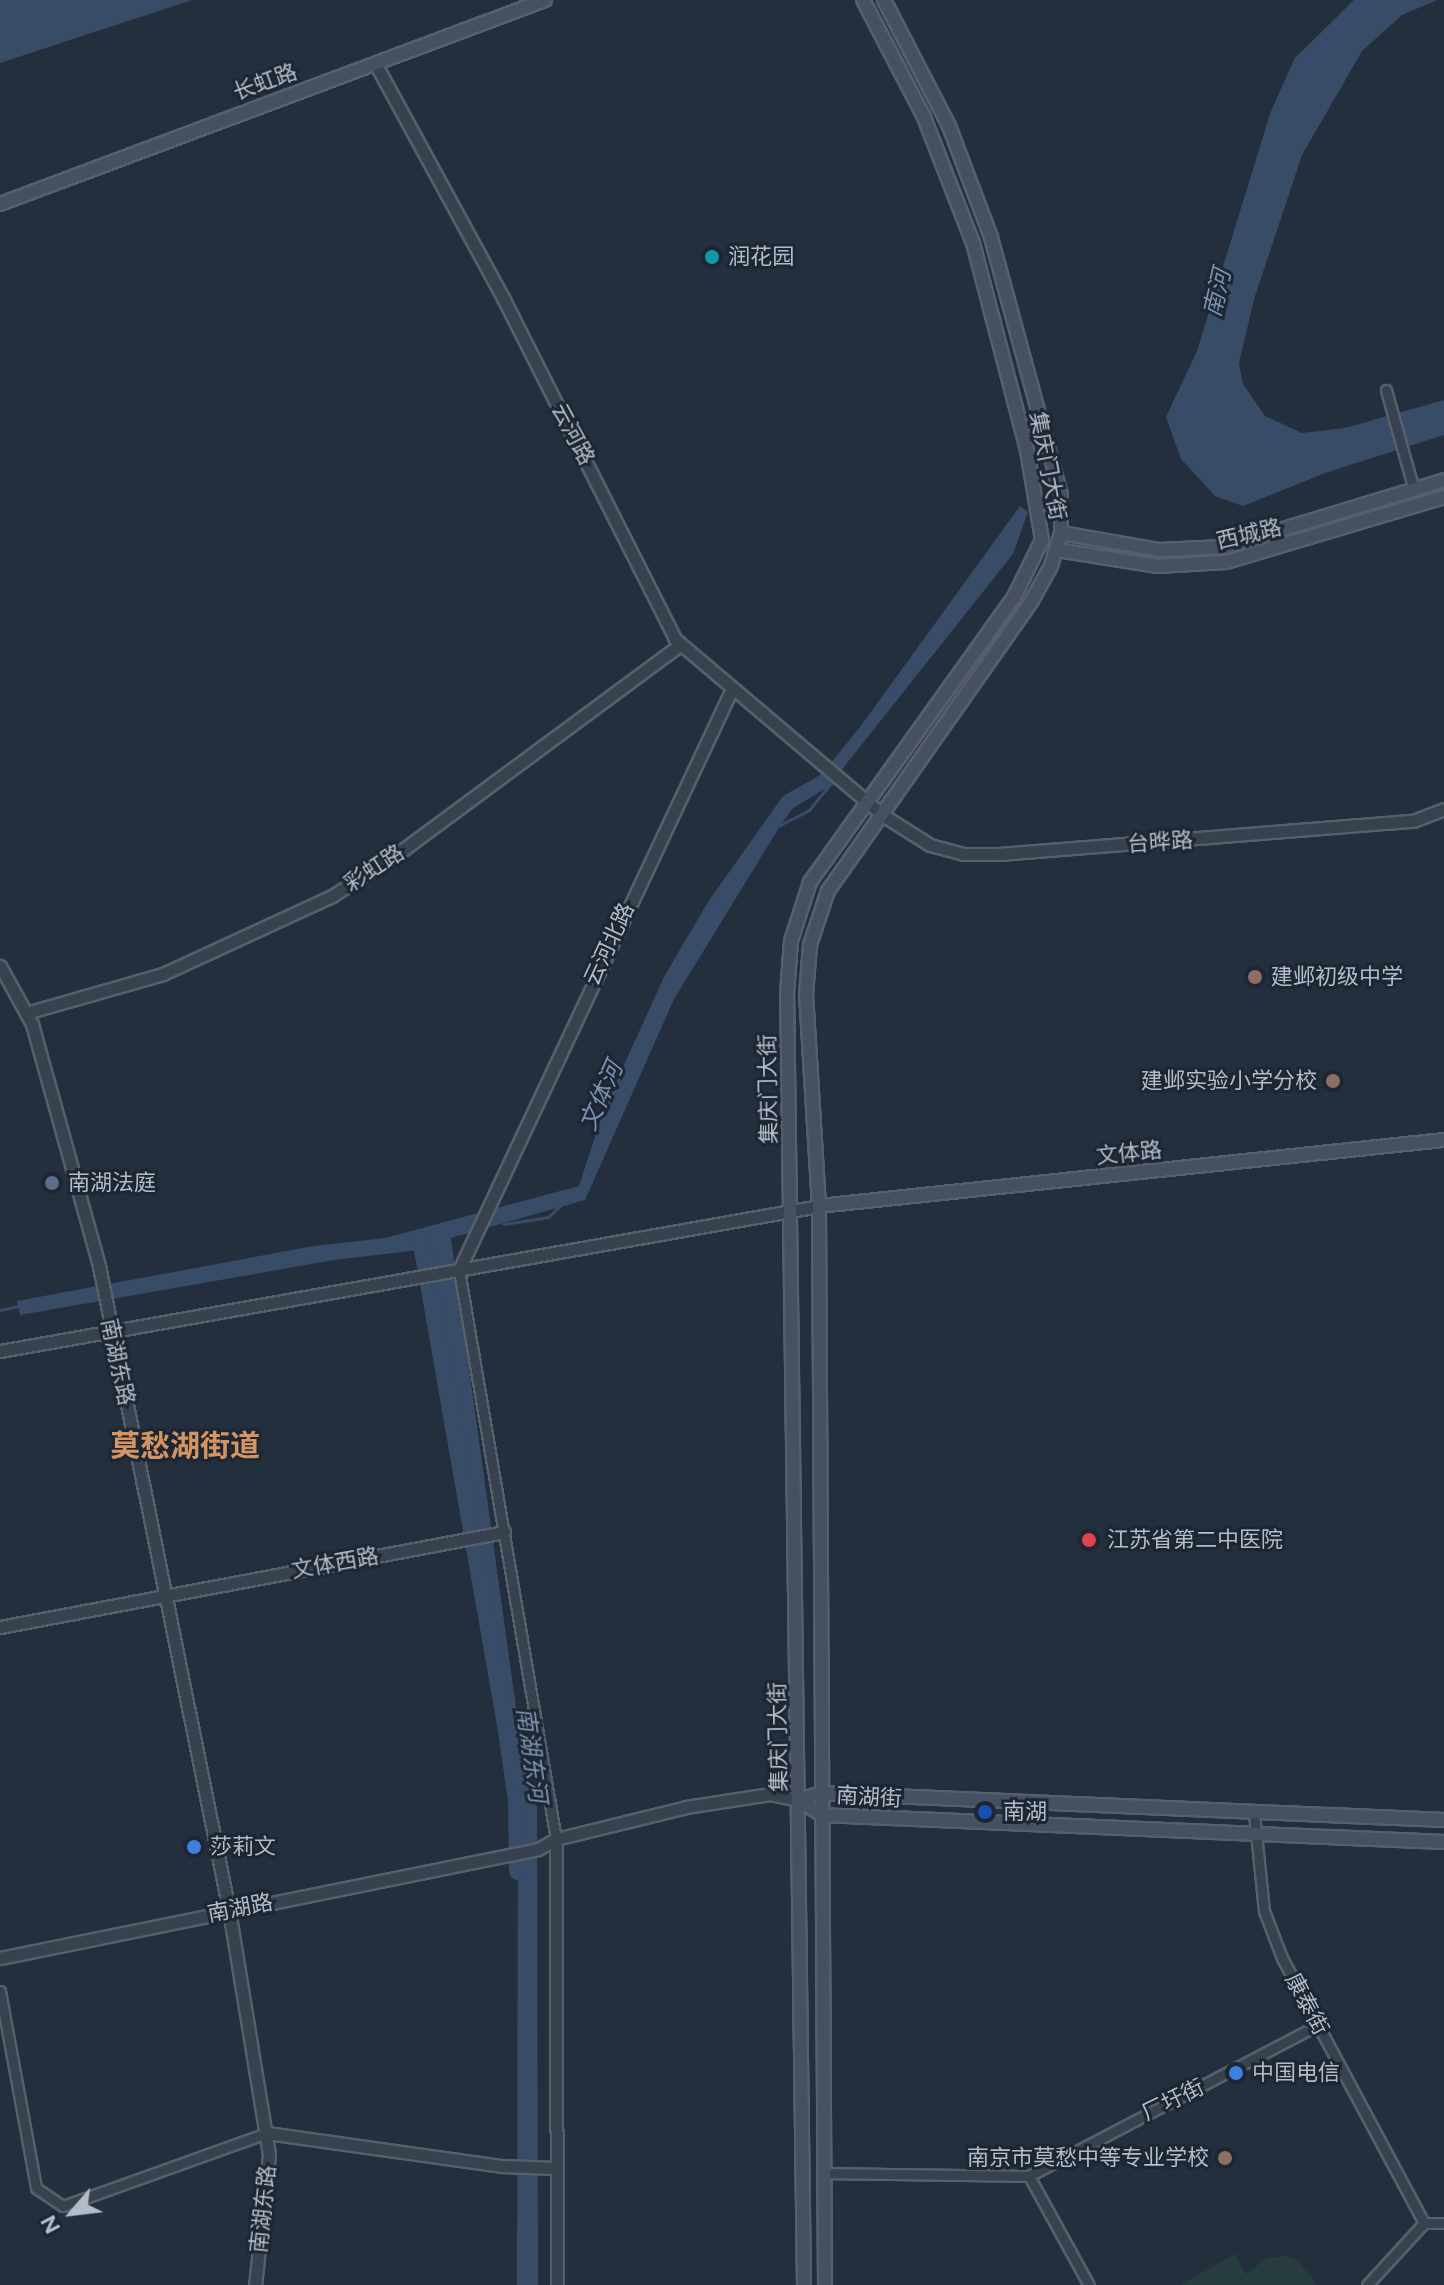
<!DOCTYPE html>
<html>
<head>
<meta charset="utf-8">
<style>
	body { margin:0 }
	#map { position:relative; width:1444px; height:2285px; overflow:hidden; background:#242f3e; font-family:Figtree,"Noto Sans SC",sans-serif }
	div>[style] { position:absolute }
	.green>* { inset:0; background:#263c3f }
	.water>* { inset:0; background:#394c67 }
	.stream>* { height:3px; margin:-1.5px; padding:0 1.5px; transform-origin:1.5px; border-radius:1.5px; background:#394c67 }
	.river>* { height:18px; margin:-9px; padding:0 9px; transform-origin:9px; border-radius:9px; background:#394c67 }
	.roads { filter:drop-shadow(2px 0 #565f6c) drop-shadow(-2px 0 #565f6c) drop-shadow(0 2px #565f6c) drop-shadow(0 -2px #565f6c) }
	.minor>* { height:9px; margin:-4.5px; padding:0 4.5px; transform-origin:4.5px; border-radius:4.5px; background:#38414e }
	.tertiary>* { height:11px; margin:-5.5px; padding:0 5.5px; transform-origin:5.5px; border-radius:5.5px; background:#38414e }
	.secondary>* { height:12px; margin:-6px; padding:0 6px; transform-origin:6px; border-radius:6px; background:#465061 }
	.dots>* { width:22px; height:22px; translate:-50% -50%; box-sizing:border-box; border:4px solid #1d2633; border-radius:50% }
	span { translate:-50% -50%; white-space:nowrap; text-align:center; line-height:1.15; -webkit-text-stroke:6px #1d2633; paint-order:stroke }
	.street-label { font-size:22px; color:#b4bcc9 }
	.poi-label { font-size:22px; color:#b4bcc9 }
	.left { translate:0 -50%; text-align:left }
	.right { translate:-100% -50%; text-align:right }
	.water-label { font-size:24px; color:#7c92b1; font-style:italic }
	.district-label { font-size:30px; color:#d59563; font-weight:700 }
	.north { position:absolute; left:32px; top:2173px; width:80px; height:80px; -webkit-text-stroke:6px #1d2633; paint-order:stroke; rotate:242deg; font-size:22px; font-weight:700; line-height:32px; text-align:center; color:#b4bcc9 }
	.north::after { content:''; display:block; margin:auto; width:28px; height:36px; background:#b4bcc9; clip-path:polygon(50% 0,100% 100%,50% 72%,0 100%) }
</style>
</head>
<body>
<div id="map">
	<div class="green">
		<i style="clip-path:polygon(1235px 2254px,1246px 2274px,1267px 2258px,1286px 2256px,1298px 2261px,1318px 2285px,1180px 2285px)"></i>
	</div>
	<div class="water">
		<i style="clip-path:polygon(0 0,192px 0,0 63px)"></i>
		<i style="clip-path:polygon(1354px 0,1437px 0,1402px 15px,1362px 51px,1302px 155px,1254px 299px,1239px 363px,1243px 384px,1265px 416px,1302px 433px,1345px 428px,1444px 400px,1444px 435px,1325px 473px,1243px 506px,1215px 496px,1181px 459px,1166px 417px,1197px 351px,1271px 111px,1295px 58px)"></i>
		<i style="clip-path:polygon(1020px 506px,1028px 512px,1013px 554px,828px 787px,793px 808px,782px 823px,674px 999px,585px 1200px,451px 1238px,523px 1758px,537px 1808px,538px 2285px,517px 2285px,518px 1781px,427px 1249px,334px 1260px,20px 1315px,17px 1301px,314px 1246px,385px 1238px,579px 1186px,604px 1109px,664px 977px,708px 902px,783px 796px,822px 774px,863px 723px)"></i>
	</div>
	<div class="stream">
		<i style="left:778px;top:826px;width:35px;rotate:-27deg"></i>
		<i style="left:809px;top:810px;width:41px;rotate:-50.9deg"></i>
		<i style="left:504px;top:1224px;width:45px;rotate:-9deg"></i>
		<i style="left:548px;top:1217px;width:16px;rotate:-43deg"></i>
		<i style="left:0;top:1310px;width:19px;rotate:-12deg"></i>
	</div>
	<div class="river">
		<i style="left:421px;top:1238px;width:500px;rotate:80.1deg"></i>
		<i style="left:507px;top:1731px;width:70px;rotate:81.8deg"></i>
		<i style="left:517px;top:1800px;width:71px;rotate:89.2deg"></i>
	</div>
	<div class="roads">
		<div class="minor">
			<i style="left:1386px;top:390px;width:104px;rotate:74.4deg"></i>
			<i style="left:459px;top:1270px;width:577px;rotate:80.33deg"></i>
			<i style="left:1254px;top:1813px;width:99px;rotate:84.2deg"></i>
			<i style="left:1264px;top:1911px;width:50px;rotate:69deg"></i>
			<i style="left:1282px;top:1958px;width:301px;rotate:61.8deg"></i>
			<i style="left:0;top:1991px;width:200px;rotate:79.6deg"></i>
			<i style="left:36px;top:2188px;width:32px;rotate:34deg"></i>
			<i style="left:63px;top:2206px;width:217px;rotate:-19.7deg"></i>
			<i style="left:825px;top:2173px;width:204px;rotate:0.8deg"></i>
			<i style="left:1029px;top:2176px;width:326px;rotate:-27.6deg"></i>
			<i style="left:1029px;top:2176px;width:124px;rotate:61.2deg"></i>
			<i style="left:1424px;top:2223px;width:20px"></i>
			<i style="left:1367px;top:2285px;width:84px;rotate:-47.4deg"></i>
		</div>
		<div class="tertiary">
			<i style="left:375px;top:63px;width:268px;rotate:61.4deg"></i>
			<i style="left:503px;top:298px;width:382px;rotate:63.2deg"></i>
			<i style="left:675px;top:639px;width:274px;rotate:40.3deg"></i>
			<i style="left:884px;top:816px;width:54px;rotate:32.2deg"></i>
			<i style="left:930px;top:845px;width:34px;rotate:15deg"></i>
			<i style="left:963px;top:854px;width:36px"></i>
			<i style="left:999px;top:854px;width:415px;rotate:-4.6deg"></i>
			<i style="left:1413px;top:821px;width:33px;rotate:-21deg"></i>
			<i style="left:0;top:966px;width:66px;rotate:61.1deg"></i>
			<i style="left:32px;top:1024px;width:251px;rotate:74.5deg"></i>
			<i style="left:99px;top:1266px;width:657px;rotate:78.59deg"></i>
			<i style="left:229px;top:1910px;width:248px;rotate:80.7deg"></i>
			<i style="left:269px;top:2155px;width:131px;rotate:96.1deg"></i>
			<i style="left:26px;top:1013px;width:142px;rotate:-15.9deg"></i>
			<i style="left:163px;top:974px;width:186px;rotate:-24.8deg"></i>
			<i style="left:332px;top:896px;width:86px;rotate:-33.1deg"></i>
			<i style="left:404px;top:849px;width:343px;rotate:-36.5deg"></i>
			<i style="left:459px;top:1270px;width:640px;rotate:-64.84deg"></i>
			<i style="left:0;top:1351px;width:832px;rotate:-10.04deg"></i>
			<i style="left:0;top:1627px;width:513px;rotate:-10.67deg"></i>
			<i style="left:556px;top:1839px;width:446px;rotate:89.9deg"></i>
			<i style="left:0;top:1958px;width:549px;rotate:-11.45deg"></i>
			<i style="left:538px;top:1849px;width:21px;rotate:-29deg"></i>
			<i style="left:556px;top:1839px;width:134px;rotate:-13.8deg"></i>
			<i style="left:686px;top:1807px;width:85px;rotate:-8.8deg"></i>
			<i style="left:770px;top:1794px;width:30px;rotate:12deg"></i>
			<i style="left:267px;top:2133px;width:236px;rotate:8deg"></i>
			<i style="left:501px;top:2166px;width:55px;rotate:2.1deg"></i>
		</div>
		<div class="secondary">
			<i style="left:0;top:204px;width:582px;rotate:-20.52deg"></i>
			<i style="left:1061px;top:533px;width:99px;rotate:9.8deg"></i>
			<i style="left:1159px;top:550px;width:65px;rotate:-2.6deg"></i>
			<i style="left:1224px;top:547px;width:230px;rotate:-16.9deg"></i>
			<i style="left:1057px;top:550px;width:102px;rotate:9deg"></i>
			<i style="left:1158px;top:566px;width:68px;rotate:-3.4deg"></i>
			<i style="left:1226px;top:562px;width:227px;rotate:-16.6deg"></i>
			<i style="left:819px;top:1206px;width:628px;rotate:-6.03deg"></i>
			<i style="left:799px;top:1800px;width:27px;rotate:33deg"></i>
			<i style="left:822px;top:1815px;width:623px;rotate:2.49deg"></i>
			<i style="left:799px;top:1800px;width:24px;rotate:-17deg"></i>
			<i style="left:822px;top:1793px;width:623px;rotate:2.49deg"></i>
			<i style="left:804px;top:2285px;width:1291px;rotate:-90.75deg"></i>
			<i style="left:787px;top:994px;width:53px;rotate:-85.7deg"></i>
			<i style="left:791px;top:941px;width:62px;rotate:-72.1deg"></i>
			<i style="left:810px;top:882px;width:350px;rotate:-54.4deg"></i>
			<i style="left:1014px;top:597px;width:64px;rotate:-63.8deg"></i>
			<i style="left:1042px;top:540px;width:91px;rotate:-99.5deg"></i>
			<i style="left:1027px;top:450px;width:214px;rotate:-104.6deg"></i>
			<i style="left:973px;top:243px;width:135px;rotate:-111.3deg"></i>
			<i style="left:924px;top:117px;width:132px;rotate:-117.5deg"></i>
			<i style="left:825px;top:2285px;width:1079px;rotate:-90.32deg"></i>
			<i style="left:819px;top:1206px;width:211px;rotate:-93.5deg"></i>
			<i style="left:806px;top:995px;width:50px;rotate:-85.4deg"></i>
			<i style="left:810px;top:945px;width:57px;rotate:-71.6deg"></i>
			<i style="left:828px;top:891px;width:353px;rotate:-54.9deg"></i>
			<i style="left:1031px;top:602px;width:41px;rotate:-60.9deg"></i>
			<i style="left:1051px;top:566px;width:34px;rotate:-73deg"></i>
			<i style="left:1061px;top:533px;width:38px;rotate:-90deg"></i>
			<i style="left:1061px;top:495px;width:267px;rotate:-105.2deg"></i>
			<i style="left:991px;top:237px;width:119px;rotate:-110.7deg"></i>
			<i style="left:949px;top:126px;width:142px;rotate:-117.3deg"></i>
		</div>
	</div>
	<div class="dots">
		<i style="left:712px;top:257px;background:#0f9aa8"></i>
		<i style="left:1255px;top:977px;background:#8d6e63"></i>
		<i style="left:1333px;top:1081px;background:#8d6e63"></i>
		<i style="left:52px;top:1183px;background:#5c6f8a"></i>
		<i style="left:1089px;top:1540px;background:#e0444e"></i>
		<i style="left:985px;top:1812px;background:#1a4fb4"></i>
		<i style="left:194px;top:1847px;background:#3f7fe0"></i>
		<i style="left:1236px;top:2073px;background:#3f7fe0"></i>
		<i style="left:1225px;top:2158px;background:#8d6e63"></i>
	</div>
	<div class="street-label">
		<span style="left:265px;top:82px;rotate:-20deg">长虹路</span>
		<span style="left:573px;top:434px;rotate:62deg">云河路</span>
		<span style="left:1048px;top:466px;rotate:79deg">集庆门大街</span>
		<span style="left:1249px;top:534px;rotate:-13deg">西城路</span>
		<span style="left:1160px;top:842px;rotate:-4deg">台晔路</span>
		<span style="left:374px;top:868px;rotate:-33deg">彩虹路</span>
		<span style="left:609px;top:944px;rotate:-65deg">云河北路</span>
		<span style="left:768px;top:1089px;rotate:-91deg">集庆门大街</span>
		<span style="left:1129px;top:1153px;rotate:-6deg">文体路</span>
		<span style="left:118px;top:1362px;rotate:78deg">南湖东路</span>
		<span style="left:335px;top:1563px;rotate:-10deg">文体西路</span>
		<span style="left:778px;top:1737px;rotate:-91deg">集庆门大街</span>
		<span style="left:869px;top:1797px;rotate:3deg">南湖街</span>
		<span style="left:240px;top:1908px;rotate:-11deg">南湖路</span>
		<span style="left:1307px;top:2004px;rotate:62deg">康泰街</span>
		<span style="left:1173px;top:2100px;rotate:-26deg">厂圩街</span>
		<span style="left:263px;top:2209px;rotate:-84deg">南湖东路</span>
	</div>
	<div class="poi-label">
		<span class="left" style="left:728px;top:257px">润花园</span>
		<span class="left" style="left:1271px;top:977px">建邺初级中学</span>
		<span class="right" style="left:1317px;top:1081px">建邺实验小学分校</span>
		<span class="left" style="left:68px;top:1183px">南湖法庭</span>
		<span class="left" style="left:1107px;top:1540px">江苏省第二中医院</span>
		<span class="left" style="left:1003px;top:1812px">南湖</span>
		<span class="left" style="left:210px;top:1847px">莎莉文</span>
		<span class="left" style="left:1252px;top:2073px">中国电信</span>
		<span class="right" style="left:1209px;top:2158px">南京市莫愁中等专业学校</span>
	</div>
	<div class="water-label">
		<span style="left:1217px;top:293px;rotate:-77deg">南河</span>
		<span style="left:601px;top:1096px;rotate:-66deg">文体河</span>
		<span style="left:532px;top:1755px;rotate:82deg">南湖东河</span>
	</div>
	<div class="district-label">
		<span style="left:185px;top:1446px">莫愁湖街道</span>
	</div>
	<div class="north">N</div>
</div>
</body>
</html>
